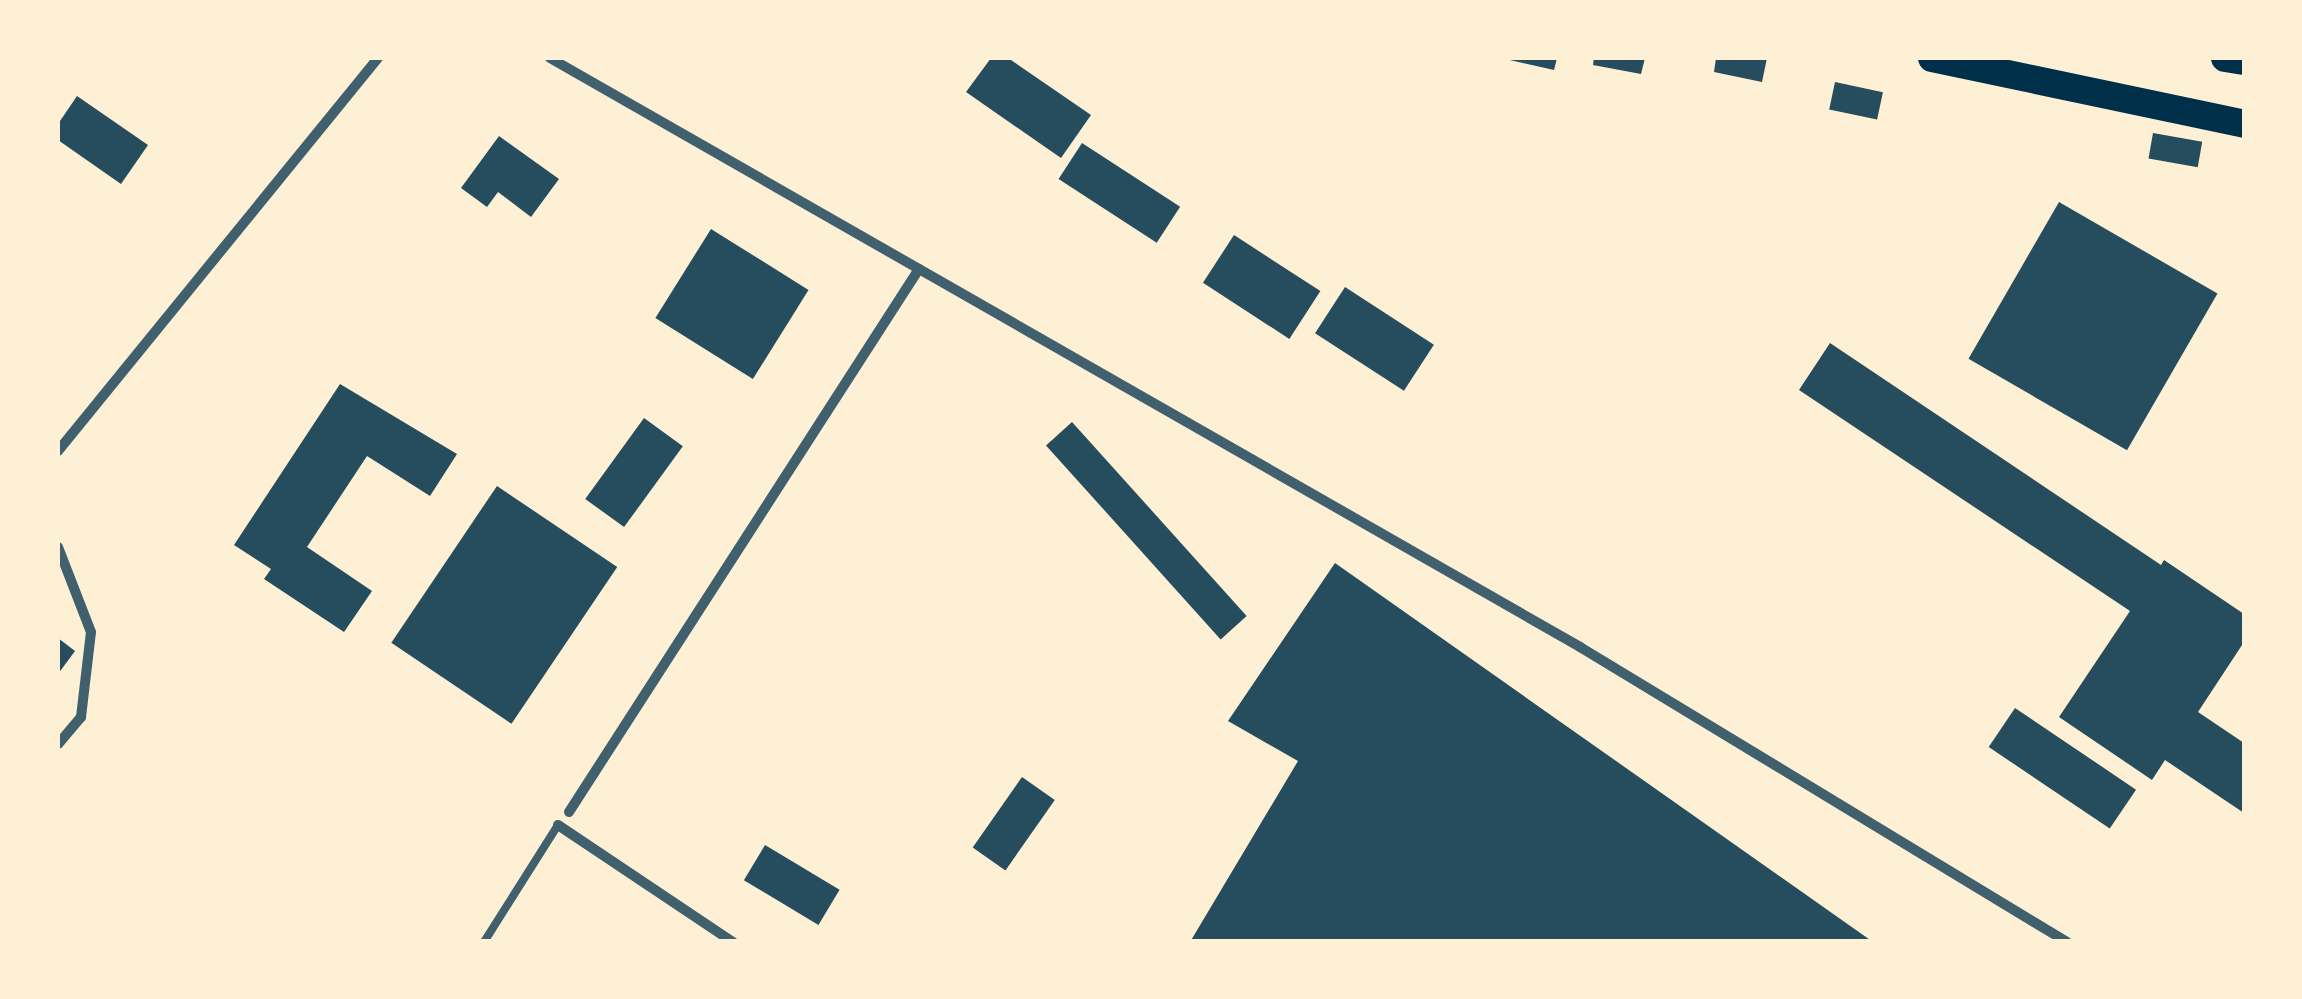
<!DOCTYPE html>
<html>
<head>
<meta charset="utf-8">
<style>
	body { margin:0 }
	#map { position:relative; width:2302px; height:999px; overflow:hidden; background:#fdf0d5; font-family:"Work Sans",sans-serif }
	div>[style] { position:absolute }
	.building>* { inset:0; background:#264d5e; transform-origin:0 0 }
	.service>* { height:8px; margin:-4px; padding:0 4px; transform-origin:4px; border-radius:4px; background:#3f606c }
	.minor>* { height:10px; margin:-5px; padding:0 5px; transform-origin:5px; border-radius:5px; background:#3f606c }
	.trunk>* { height:28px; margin:-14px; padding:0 14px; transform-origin:14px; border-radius:14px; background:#003049 }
	span { translate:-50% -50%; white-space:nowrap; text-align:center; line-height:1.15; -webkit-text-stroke:8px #fdf0d5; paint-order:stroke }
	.frame { position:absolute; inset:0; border:60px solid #fdf0d5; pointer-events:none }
</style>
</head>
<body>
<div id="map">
	<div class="building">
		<i style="clip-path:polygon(991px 58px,1008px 58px,1091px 115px,1061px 158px,966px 92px)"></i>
		<i style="clip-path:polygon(1501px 58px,1557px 58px,1554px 70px)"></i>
		<i style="clip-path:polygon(1594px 58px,1645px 58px,1641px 74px,1593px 65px)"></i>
		<i style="clip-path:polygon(1716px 58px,1767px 58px,1762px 82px,1714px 72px)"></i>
		<i style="left:1835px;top:82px;width:49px;height:28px;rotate:12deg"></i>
		<i style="clip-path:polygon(77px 96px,148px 145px,121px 184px,58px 140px,58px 124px)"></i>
		<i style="left:2153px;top:133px;width:50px;height:26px;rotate:10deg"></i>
		<i style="clip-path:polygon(499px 136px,559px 179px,531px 217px,498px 192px,487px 207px,461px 188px)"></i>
		<i style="left:1082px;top:143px;width:117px;height:43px;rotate:33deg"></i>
		<i style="left:2059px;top:202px;width:183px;height:181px;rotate:30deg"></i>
		<i style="left:711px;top:229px;width:115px;height:105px;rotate:32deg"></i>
		<i style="left:1234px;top:235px;width:103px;height:57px;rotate:33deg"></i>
		<i style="left:1345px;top:287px;width:106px;height:55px;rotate:33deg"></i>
		<i style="clip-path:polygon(1830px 343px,2161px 565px,2164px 560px,2244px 614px,2244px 642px,2198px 712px,2244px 743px,2244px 813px,2165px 760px,2152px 780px,2059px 717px,2130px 611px,1799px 390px)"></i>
		<i style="clip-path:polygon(340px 384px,457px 454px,430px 496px,367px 456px,307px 547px,372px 591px,344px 632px,264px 579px,271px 569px,234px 545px)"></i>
		<i style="left:644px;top:418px;width:48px;height:100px;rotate:36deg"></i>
		<i style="left:1072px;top:422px;width:261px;height:35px;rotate:48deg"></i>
		<i style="left:497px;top:486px;width:145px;height:189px;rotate:34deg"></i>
		<i style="clip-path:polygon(1335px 563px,1873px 942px,1190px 942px,1298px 761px,1228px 721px)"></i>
		<i style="clip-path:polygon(58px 638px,75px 651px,58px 674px)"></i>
		<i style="left:2015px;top:708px;width:146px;height:47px;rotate:34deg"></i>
		<i style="left:1022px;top:777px;width:40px;height:86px;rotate:35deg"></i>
		<i style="left:765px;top:845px;width:87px;height:41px;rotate:31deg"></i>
	</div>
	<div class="service">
		<i style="left:484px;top:942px;width:138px;rotate:-57.7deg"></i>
	</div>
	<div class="minor">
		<i style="left:550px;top:58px;width:1187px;rotate:29.76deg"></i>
		<i style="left:1580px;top:647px;width:569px;rotate:31.21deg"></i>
		<i style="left:58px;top:451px;width:507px;rotate:-50.85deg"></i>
		<i style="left:58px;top:547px;width:91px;rotate:68.8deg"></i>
		<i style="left:91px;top:632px;width:86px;rotate:96.7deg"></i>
		<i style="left:81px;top:717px;width:35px;rotate:130deg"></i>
		<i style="left:569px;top:812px;width:646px;rotate:-57.2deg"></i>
		<i style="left:558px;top:825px;width:211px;rotate:33.8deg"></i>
	</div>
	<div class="trunk">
		<i style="left:1932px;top:58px;width:319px;rotate:11.9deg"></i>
		<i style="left:2225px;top:58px;width:19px;rotate:9deg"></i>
	</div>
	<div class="frame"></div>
</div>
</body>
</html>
